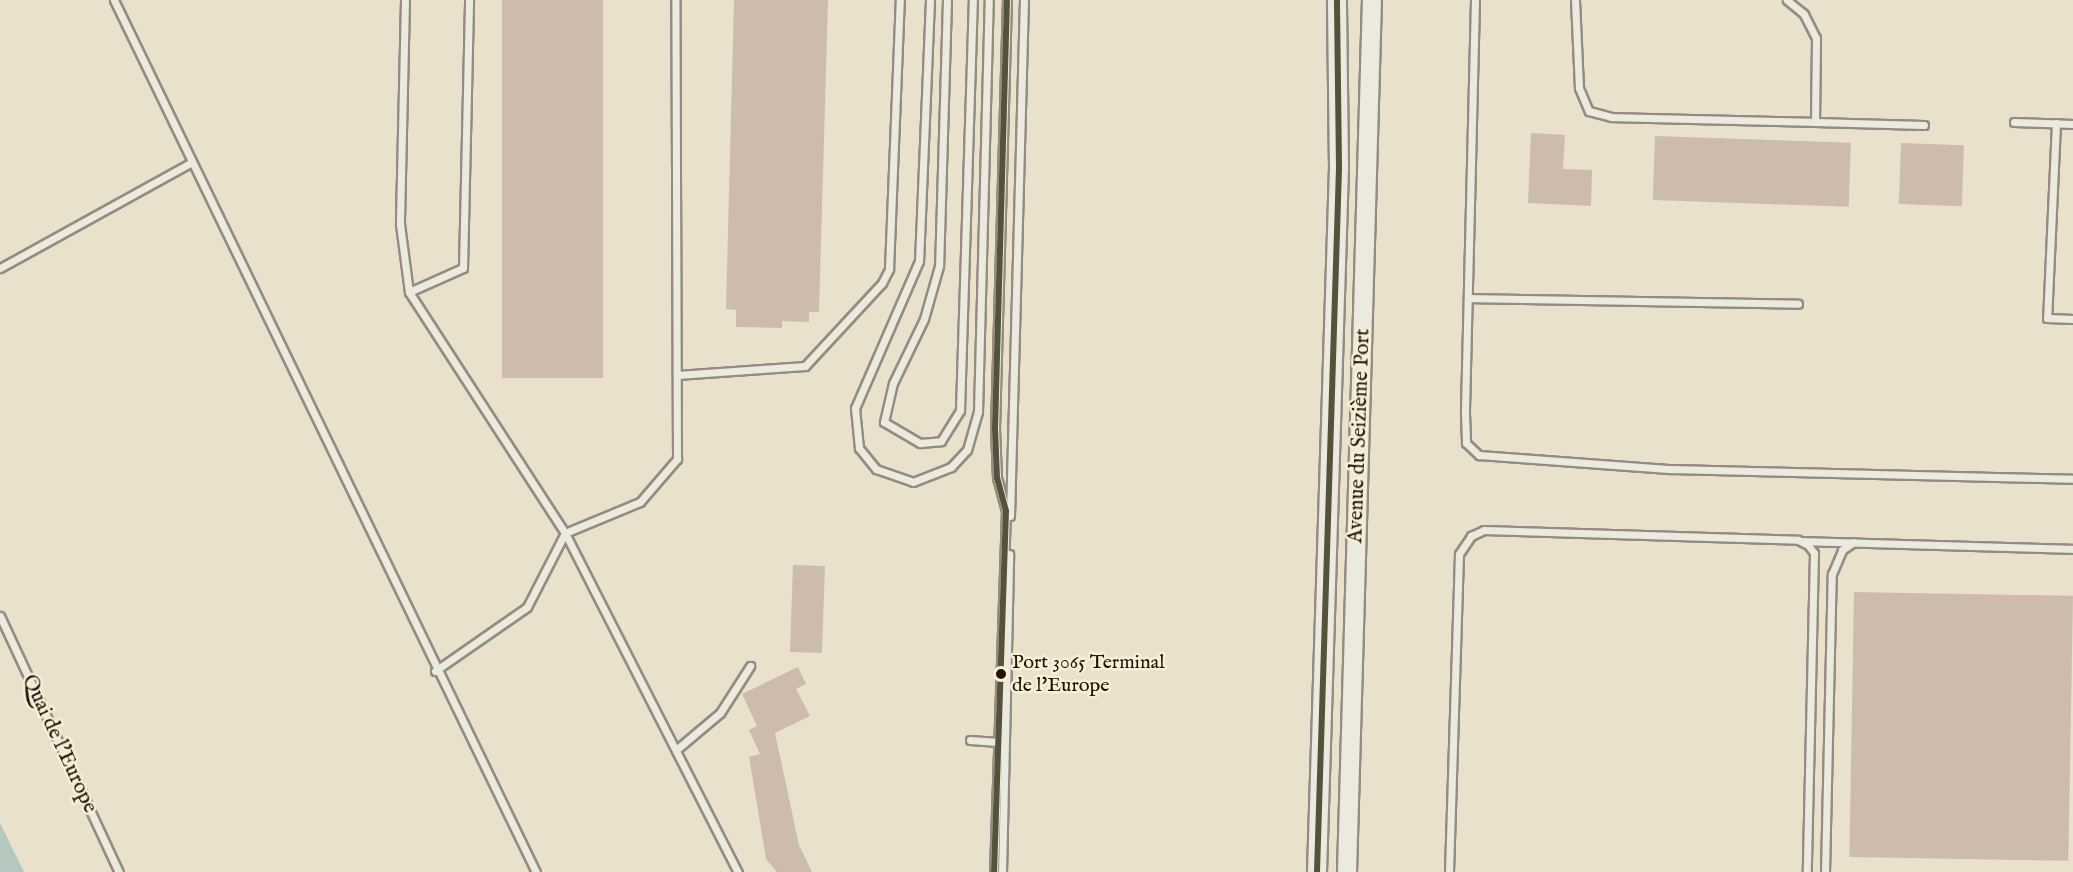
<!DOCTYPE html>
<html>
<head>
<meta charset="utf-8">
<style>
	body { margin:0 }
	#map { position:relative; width:2073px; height:872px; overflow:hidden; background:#e9e1cc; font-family:"IM FELL English",serif }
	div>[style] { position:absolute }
	.water>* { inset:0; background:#b4c8bf }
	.building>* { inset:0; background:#cdbcac; transform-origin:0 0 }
	.roads { filter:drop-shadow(2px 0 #938c80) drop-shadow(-2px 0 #938c80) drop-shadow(0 2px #938c80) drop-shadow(0 -2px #938c80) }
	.service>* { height:7px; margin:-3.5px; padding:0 3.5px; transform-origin:3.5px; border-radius:3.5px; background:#ece9de }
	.secondary>* { height:18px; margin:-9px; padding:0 9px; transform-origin:9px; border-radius:9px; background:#ece9de }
	.bus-1>* { height:6px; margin:-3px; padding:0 3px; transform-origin:3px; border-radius:3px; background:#54523a }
	.dots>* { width:16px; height:16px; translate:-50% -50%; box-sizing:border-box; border:3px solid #f8efd6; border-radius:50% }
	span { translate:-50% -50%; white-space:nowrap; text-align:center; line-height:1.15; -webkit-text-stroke:5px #f8efd6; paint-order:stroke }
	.bus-label { font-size:20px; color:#21130a }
	.left { translate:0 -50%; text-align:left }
	.street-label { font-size:21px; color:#21130a }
</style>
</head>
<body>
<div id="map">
	<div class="water">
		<i style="clip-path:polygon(0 823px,24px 872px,0 872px)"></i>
	</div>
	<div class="building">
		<i style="left:502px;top:0;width:101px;height:378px"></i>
		<i style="clip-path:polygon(734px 0,828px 0,819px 312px,809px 312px,809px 322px,782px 321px,782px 328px,736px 327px,736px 310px,726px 309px)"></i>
		<i style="clip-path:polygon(1531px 133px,1565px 135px,1563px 169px,1592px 170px,1591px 206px,1528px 203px)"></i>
		<i style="left:1655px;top:136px;width:196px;height:64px;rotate:2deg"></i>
		<i style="left:1901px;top:143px;width:63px;height:61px;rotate:2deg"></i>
		<i style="left:793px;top:565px;width:32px;height:87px;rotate:2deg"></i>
		<i style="left:1854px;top:592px;width:219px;height:265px;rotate:1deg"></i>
		<i style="clip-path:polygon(798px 667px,806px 684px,796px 689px,810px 716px,775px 733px,799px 845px,812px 872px,777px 872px,766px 859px,749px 757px,760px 754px,749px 730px,757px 726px,742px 694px)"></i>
	</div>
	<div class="roads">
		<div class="service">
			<i style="left:114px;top:0;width:969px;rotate:64.18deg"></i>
			<i style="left:405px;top:0;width:224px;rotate:91.3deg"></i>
			<i style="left:400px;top:224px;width:69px;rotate:82.5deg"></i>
			<i style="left:409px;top:292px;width:287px;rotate:57.1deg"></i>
			<i style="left:565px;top:533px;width:381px;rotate:63deg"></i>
			<i style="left:930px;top:0;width:261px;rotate:92.4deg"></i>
			<i style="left:919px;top:261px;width:160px;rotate:113.5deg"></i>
			<i style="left:855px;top:408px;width:40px;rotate:84.3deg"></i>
			<i style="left:859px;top:448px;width:27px;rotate:51deg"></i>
			<i style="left:876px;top:469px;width:39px;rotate:19deg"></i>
			<i style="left:913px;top:482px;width:41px;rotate:-21.5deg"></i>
			<i style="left:951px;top:467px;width:23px;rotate:-47deg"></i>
			<i style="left:967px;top:450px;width:40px;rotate:-74deg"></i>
			<i style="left:978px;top:412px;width:412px;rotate:-88.5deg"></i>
			<i style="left:947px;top:0;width:266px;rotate:91.7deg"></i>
			<i style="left:939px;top:266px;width:55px;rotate:105.8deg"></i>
			<i style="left:924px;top:319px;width:71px;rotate:115.8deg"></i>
			<i style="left:893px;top:383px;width:40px;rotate:103deg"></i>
			<i style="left:884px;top:422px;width:42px;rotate:30.3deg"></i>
			<i style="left:920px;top:443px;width:21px;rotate:-5deg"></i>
			<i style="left:941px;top:441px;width:36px;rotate:-58deg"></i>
			<i style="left:960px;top:410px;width:410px;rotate:-88.2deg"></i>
			<i style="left:1475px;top:0;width:413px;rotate:91.4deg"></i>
			<i style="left:1465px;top:413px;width:30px;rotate:88deg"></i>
			<i style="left:1466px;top:443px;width:18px;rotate:43deg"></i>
			<i style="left:1479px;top:455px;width:193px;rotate:4.2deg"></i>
			<i style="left:1671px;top:469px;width:402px;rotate:1.4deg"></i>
			<i style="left:1575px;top:0;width:88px;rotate:87.4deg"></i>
			<i style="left:1579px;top:88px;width:25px;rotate:67deg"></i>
			<i style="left:1589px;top:111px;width:23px;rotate:15deg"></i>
			<i style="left:1611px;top:117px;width:204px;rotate:1.4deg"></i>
			<i style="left:1815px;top:122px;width:84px;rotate:-89.3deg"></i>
			<i style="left:1816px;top:38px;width:27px;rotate:-117deg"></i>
			<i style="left:1804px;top:14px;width:22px;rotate:-141deg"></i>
			<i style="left:1815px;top:122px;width:109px;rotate:1.6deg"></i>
			<i style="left:2014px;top:122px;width:59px;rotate:1.9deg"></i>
			<i style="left:2056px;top:123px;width:195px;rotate:92.6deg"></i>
			<i style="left:2047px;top:318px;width:26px;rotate:2deg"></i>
			<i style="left:0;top:268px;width:219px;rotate:-28.9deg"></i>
			<i style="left:409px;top:292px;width:59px;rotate:-24deg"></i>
			<i style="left:463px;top:268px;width:268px;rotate:-88.7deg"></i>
			<i style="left:1468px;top:298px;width:330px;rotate:1deg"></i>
			<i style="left:677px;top:375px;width:128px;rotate:-4deg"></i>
			<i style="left:805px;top:366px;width:113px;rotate:-47.1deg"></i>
			<i style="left:882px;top:283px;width:16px;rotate:-63deg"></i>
			<i style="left:889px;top:269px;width:269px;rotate:-87.7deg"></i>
			<i style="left:1010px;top:516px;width:516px;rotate:-88.45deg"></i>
			<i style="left:1803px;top:541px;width:270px;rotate:1.7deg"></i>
			<i style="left:0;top:616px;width:282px;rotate:65.1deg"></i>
			<i style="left:435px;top:671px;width:112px;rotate:-34.8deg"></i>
			<i style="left:527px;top:607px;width:83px;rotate:-62.8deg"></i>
			<i style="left:565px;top:533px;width:81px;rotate:-22.5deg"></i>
			<i style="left:640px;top:502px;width:57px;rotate:-49.3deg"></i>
			<i style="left:677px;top:459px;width:459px;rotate:-90.2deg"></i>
			<i style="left:970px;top:740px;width:28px;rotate:4deg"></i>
			<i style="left:676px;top:750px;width:57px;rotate:-40.1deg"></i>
			<i style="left:720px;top:713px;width:56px;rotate:-57.4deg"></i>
			<i style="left:994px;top:872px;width:361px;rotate:-88.1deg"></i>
			<i style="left:1006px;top:511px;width:34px;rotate:-105deg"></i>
			<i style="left:997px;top:478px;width:50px;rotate:-92.3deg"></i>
			<i style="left:995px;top:428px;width:428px;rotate:-88.4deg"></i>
			<i style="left:1002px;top:872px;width:318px;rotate:-88.7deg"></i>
			<i style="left:1449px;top:872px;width:318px;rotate:-88.2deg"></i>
			<i style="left:1459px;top:554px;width:22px;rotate:-56deg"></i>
			<i style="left:1471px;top:536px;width:14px;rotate:-25deg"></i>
			<i style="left:1484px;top:530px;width:314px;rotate:1.8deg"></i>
			<i style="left:1798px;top:540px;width:11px;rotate:27deg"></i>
			<i style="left:1808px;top:545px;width:10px;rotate:53deg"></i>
			<i style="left:1814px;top:553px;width:319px;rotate:91.3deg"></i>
			<i style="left:1825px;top:872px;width:298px;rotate:-88.7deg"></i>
			<i style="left:1832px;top:574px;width:26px;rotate:-67deg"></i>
			<i style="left:1842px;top:550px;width:14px;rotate:-34deg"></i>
		</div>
		<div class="secondary">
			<i style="left:1317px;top:872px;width:704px;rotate:-88.21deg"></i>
			<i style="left:1339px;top:168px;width:168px;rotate:-90.7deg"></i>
			<i style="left:1347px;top:872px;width:872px;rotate:-88.36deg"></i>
		</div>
	</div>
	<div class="bus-1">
		<i style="left:994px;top:872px;width:361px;rotate:-88.1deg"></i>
		<i style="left:1006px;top:511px;width:34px;rotate:-105deg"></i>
		<i style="left:997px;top:478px;width:50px;rotate:-92.3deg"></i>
		<i style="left:995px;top:428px;width:428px;rotate:-88.4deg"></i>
		<i style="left:1317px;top:872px;width:704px;rotate:-88.21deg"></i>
		<i style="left:1339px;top:168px;width:168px;rotate:-90.7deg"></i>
	</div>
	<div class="dots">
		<i style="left:1001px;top:674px;background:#21130a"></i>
	</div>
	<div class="bus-label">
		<span class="left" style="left:1012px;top:674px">Port 3065 Terminal<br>de l'Europe</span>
	</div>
	<div class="street-label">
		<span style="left:1360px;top:436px;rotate:-88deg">Avenue du Seizième Port</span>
		<span style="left:59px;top:744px;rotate:65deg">Quai de l'Europe</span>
	</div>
</div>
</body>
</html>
